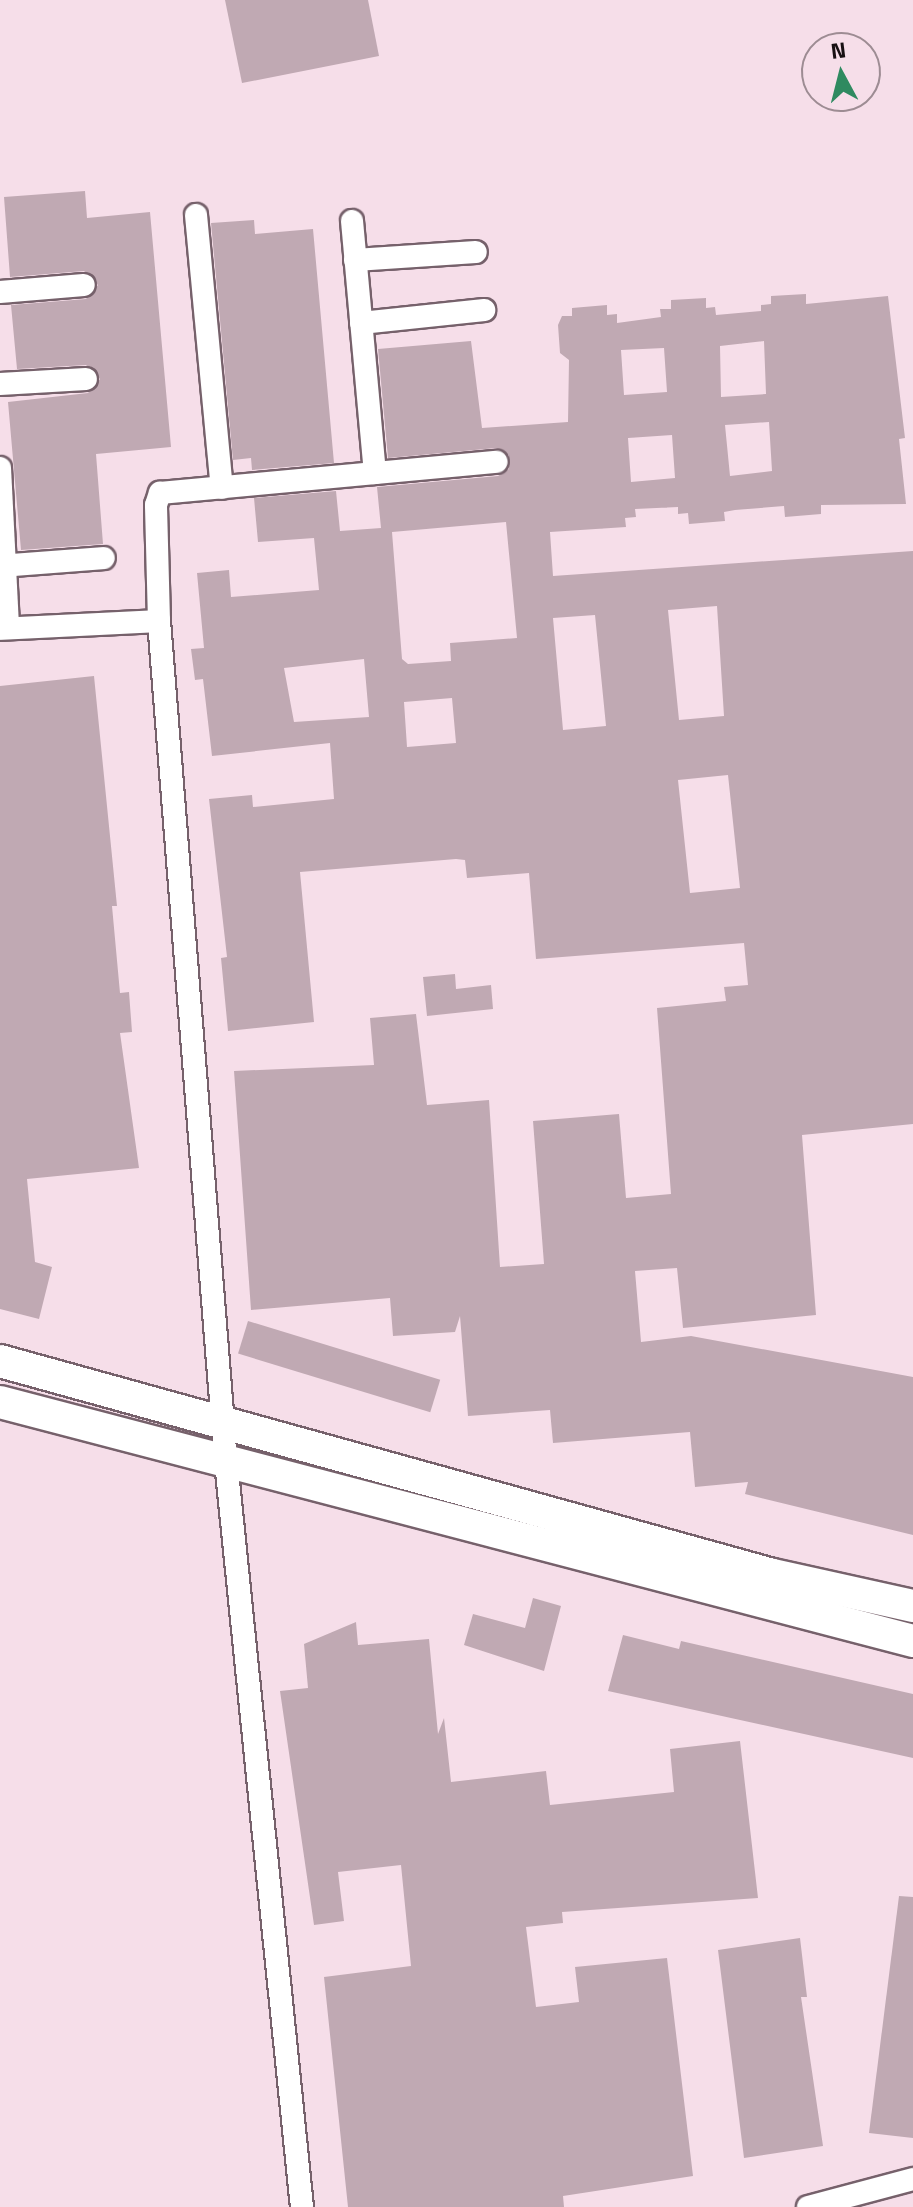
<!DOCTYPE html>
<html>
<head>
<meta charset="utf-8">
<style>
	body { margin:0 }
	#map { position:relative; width:913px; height:2207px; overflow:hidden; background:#f6dee9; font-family:"Titillium Web",sans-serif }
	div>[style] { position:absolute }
	.building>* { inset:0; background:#c0a9b3; transform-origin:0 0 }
	.roads { filter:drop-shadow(2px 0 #76616b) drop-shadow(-2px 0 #76616b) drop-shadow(0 2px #76616b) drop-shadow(0 -2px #76616b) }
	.street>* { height:22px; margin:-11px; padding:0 11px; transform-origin:11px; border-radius:11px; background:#fff }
	.secondary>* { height:32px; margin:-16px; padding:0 16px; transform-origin:16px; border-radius:16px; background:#fff }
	span { translate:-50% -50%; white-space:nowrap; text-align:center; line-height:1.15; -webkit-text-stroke:7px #f6dee9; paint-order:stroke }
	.north { position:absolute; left:801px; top:32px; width:80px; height:80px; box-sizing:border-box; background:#f6dee9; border:2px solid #9d8c93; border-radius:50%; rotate:353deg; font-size:22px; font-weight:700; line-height:32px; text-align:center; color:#181013 }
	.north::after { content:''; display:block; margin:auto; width:28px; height:36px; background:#2f8a60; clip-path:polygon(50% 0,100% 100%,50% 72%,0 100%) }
</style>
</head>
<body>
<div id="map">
	<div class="building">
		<i style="clip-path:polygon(225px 0,368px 0,379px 56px,242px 83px)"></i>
		<i style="clip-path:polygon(85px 191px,87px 218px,150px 212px,171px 447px,96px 454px,103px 544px,21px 550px,8px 402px,88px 393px,100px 379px,86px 365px,17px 369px,11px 305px,86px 299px,98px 285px,84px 271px,10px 277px,4px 197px)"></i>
		<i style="clip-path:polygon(254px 220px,255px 234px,313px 229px,334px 463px,252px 470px,251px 458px,233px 460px,211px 223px)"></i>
		<i style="clip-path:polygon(evenodd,806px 294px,806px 304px,888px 296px,905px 438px,899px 439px,906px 504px,821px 505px,821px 514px,785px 517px,784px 506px,735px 510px,724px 512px,725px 521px,689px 524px,688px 513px,678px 514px,678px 507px,635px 509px,636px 517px,625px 518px,626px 527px,550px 532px,553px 576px,913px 551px,913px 1124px,802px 1135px,816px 1315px,683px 1328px,677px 1268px,635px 1271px,641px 1342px,691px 1336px,913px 1377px,913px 1535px,745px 1494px,748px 1482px,695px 1487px,690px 1432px,553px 1443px,550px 1410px,468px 1416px,460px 1316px,455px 1332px,393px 1336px,390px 1298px,251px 1310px,234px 1071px,374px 1065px,370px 1018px,416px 1014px,427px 1105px,489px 1100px,500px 1267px,544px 1264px,533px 1121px,619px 1114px,626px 1198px,671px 1194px,657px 1008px,726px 1001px,724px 987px,748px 985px,744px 943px,536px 959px,529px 873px,467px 878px,465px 860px,456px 859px,300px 872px,314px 1022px,228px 1031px,221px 958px,227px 957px,209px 799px,252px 795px,253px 807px,334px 799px,330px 743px,212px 756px,203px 679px,195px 680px,191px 649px,204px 648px,197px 573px,229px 570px,231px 597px,319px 590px,314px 538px,258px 542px,254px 498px,336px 491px,340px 531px,381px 528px,377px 487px,498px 476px,509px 469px,509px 455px,496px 448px,388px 458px,378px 349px,471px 341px,482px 428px,568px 422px,569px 360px,560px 353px,558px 325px,562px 316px,572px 316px,572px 308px,607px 305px,607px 315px,617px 314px,617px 323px,661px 317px,660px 309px,671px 309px,671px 300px,706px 298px,706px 308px,715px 307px,716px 315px,761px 311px,761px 305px,771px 304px,771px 296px,806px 294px,764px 341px,766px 394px,721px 397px,720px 346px,764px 341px,806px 294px,664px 348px,667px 392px,624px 395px,621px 350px,664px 348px,806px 294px,769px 422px,772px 471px,730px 476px,725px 425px,769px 422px,806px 294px,672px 435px,675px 478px,631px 482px,628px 438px,672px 435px,806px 294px,506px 522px,517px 638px,450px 643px,451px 661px,408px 664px,402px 659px,392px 532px,506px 522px,806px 294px,717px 606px,724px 716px,679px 720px,668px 610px,717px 606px,806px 294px,595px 615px,606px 726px,563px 730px,553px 618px,595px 615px,806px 294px,364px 659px,369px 717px,294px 722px,284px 668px,364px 659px,806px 294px,452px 698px,456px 743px,407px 747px,404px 702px,452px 698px,806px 294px,728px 775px,740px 888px,690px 893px,678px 780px,728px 775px)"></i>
		<i style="clip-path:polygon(94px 676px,117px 906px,112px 906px,120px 993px,129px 992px,132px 1032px,120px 1033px,139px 1168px,27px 1179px,35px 1262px,52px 1267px,39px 1319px,0 1309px,0 686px)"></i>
		<i style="clip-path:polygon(455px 974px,456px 989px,491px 985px,493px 1009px,427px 1016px,423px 977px)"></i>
		<i style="left:248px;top:1321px;width:201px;height:34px;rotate:17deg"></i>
		<i style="clip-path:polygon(533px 1598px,561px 1606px,544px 1671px,464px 1645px,473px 1614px,525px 1628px)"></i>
		<i style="clip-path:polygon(356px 1622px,358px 1645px,429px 1639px,438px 1734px,444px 1718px,451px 1782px,546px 1771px,550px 1805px,674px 1792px,670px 1749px,740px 1741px,758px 1898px,562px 1912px,563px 1923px,526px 1927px,536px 2007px,579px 2002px,575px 1967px,667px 1958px,693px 2176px,563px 2196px,564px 2207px,348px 2207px,324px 1977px,411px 1966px,401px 1865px,338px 1872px,344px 1921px,314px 1925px,280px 1691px,308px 1688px,304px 1644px)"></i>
		<i style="clip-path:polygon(623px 1635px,679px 1649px,681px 1641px,913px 1694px,913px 1758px,608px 1691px)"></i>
		<i style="clip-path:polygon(899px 1896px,913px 1897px,913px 2138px,869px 2133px)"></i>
		<i style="clip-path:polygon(800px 1938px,807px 1997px,801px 1997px,823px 2146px,744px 2158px,718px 1950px)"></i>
	</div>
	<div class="roads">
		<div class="street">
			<i style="left:196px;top:215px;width:274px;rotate:84.6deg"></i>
			<i style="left:352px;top:221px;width:253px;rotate:84.8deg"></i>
			<i style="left:355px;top:260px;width:121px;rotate:-3.8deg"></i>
			<i style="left:0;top:292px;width:84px;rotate:-4.8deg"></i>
			<i style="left:361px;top:323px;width:124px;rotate:-6deg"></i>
			<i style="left:0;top:384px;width:86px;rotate:-3.3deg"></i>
			<i style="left:0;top:468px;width:160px;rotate:87.1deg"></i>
			<i style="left:0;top:566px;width:104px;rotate:-4.4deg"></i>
			<i style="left:159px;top:621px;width:116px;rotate:-91.5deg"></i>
			<i style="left:156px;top:505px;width:13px;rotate:-72deg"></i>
			<i style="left:160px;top:493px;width:338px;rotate:-5.3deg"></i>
			<i style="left:0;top:629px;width:159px;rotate:-2.9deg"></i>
			<i style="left:159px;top:621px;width:844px;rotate:85.45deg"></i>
			<i style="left:226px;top:1462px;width:749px;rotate:84.18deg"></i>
			<i style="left:808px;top:2207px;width:109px;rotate:-14.9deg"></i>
		</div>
		<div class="secondary">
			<i style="left:0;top:1361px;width:798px;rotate:15.48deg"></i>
			<i style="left:769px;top:1574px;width:148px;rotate:12.5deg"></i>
			<i style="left:0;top:1402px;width:944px;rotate:14.67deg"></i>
		</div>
	</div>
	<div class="north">N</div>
</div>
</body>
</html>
